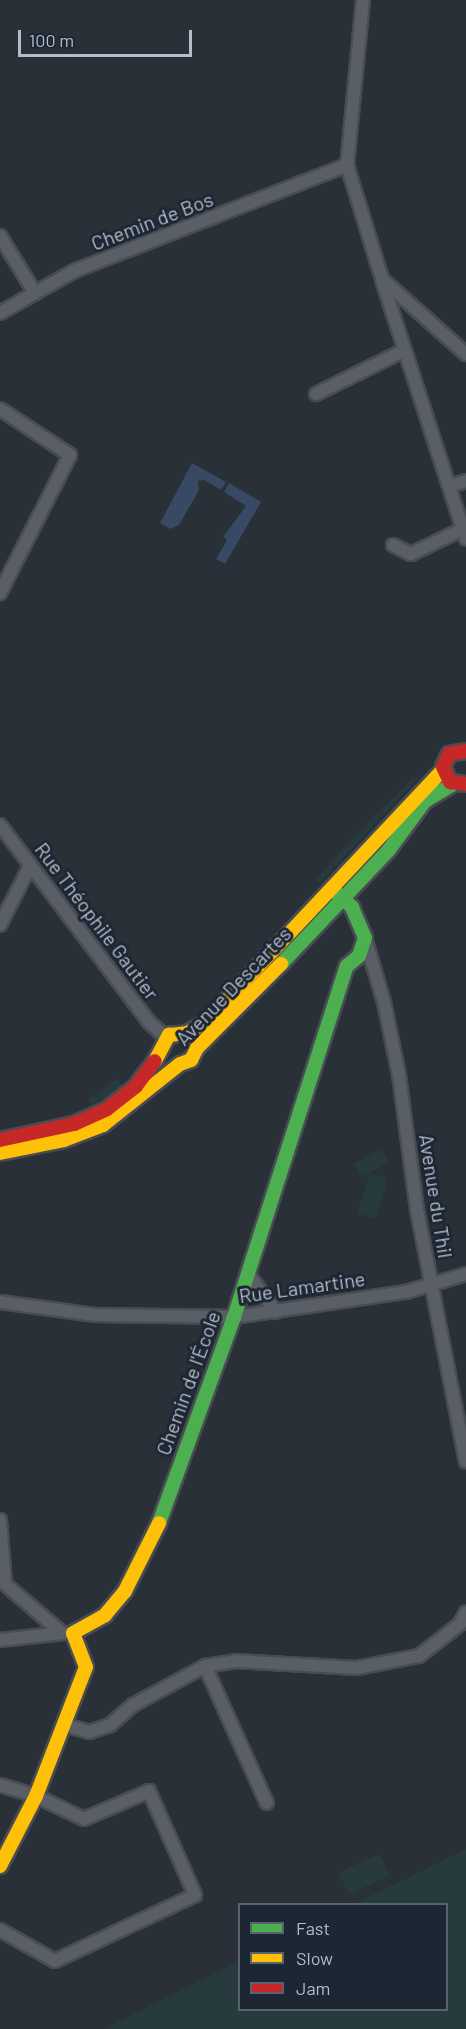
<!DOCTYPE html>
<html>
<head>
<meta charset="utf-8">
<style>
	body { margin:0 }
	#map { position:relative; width:466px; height:2029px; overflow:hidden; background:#2a3038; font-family:Barlow,sans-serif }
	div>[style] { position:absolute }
	.green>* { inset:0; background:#273a3e; transform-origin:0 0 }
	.water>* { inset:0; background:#384963 }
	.roads { filter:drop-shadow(2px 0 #484c53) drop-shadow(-2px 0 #484c53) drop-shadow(0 2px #484c53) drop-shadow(0 -2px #484c53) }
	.street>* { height:12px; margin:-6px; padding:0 6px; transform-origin:6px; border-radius:6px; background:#5a5e66 }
	.fast>* { height:14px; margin:-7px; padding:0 7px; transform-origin:7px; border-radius:7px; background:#4caf50 }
	.slow>* { height:14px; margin:-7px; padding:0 7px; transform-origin:7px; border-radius:7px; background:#ffc107 }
	.jam>* { height:14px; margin:-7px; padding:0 7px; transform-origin:7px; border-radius:7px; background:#c62828 }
	span { translate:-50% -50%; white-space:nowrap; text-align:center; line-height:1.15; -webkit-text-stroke:6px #1d2633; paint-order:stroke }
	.street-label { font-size:20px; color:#b4bcc9 }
	.legend { position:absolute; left:238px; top:1903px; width:210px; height:108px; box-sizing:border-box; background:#1d2633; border:2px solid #59626f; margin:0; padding:8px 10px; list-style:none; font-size:18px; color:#b4bcc9 }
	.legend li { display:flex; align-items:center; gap:12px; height:30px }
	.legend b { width:30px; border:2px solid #59626f }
	.scale { position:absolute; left:18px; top:30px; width:174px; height:27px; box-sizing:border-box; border:3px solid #b4bcc9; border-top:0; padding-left:8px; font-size:18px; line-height:21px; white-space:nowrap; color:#b4bcc9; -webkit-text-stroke:4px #1d2633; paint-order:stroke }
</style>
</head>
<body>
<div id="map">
	<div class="green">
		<i style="clip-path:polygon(420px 776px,319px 884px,316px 879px,346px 845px,413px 777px)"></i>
		<i style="clip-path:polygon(117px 1078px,124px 1087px,92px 1105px,88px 1100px)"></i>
		<i style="left:382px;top:1149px;width:15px;height:31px;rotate:62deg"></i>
		<i style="left:370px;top:1173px;width:19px;height:42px;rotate:18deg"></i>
		<i style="clip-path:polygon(466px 1849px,466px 2029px,104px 2029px,239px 1961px,240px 2010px,446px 2010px,446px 1904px,354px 1904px)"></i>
		<i style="left:380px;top:1854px;width:24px;height:45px;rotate:66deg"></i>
	</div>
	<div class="water">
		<i style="clip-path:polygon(192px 463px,226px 482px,221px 490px,204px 480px,198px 481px,199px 490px,179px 525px,170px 529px,160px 523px)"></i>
		<i style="clip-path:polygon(229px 483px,261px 502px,225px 564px,216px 559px,227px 540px,223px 537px,246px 506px,224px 492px)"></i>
	</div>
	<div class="roads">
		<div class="street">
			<i style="left:363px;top:0;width:166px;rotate:95.5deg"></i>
			<i style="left:347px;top:165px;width:119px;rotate:72.9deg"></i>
			<i style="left:382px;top:279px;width:113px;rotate:41.8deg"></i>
			<i style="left:0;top:236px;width:67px;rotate:58.4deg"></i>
			<i style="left:35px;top:293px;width:45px;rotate:-29.4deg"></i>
			<i style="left:74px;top:271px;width:293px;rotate:-21.2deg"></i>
			<i style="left:382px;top:280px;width:272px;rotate:72deg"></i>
			<i style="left:0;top:313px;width:40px;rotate:-29.7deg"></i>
			<i style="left:316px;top:394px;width:99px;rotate:-26.3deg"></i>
			<i style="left:0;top:409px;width:84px;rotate:33.3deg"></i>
			<i style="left:70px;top:455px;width:155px;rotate:116.9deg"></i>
			<i style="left:450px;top:486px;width:17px;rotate:-17deg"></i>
			<i style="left:393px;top:545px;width:20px;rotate:27deg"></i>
			<i style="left:411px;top:554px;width:58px;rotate:-25.7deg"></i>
			<i style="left:0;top:825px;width:247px;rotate:52.9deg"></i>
			<i style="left:149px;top:1022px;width:24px;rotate:42deg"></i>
			<i style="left:0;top:925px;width:66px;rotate:-63deg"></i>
			<i style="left:365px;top:938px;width:67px;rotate:73.5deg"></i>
			<i style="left:384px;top:1002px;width:75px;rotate:78.4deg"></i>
			<i style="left:399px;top:1075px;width:136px;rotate:82.4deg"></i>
			<i style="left:417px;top:1210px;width:256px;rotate:79deg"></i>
			<i style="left:248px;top:1274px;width:47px;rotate:53.6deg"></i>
			<i style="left:0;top:1302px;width:96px;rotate:7.8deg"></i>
			<i style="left:95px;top:1315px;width:139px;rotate:0.8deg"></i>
			<i style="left:234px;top:1317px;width:174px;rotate:-8.3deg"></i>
			<i style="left:406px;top:1292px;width:63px;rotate:-16.7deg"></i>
			<i style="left:0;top:1520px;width:64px;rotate:85.5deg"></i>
			<i style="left:5px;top:1584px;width:75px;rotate:40.7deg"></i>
			<i style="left:0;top:1640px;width:64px;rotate:-6.2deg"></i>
			<i style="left:205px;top:1666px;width:150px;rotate:65.7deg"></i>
			<i style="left:65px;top:1725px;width:25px;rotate:16deg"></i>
			<i style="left:89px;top:1732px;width:22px;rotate:-18deg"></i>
			<i style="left:110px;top:1725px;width:30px;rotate:-41deg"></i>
			<i style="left:133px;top:1705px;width:82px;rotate:-28.4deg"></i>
			<i style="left:205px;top:1666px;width:30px;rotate:-9deg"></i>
			<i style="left:235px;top:1661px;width:122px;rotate:3.3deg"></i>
			<i style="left:357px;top:1668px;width:63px;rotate:-11deg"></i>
			<i style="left:419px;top:1656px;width:52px;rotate:-38deg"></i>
			<i style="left:460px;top:1624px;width:13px;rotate:-63deg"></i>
			<i style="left:0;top:1785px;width:38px;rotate:17deg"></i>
			<i style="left:36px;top:1796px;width:53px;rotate:25.6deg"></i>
			<i style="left:84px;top:1819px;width:71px;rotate:-23.3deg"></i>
			<i style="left:149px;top:1791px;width:114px;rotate:66.1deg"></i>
			<i style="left:195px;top:1895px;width:155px;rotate:154.8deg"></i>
			<i style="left:55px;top:1961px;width:63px;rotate:-150.6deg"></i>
		</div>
		<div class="fast">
			<i style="left:281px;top:964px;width:156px;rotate:-46.6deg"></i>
			<i style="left:388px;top:851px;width:62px;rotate:-53.5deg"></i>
			<i style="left:425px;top:801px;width:33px;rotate:-31deg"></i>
			<i style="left:159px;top:1523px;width:219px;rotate:-70deg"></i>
			<i style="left:234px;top:1317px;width:369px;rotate:-72.2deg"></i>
			<i style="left:347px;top:966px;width:16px;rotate:-40deg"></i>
			<i style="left:359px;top:956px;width:19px;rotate:-72deg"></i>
			<i style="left:365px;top:938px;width:34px;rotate:-113deg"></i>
			<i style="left:352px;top:907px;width:25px;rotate:-138deg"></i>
		</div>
		<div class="slow">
			<i style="left:155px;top:1061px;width:30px;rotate:-62deg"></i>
			<i style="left:169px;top:1035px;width:18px;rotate:-6deg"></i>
			<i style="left:187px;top:1033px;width:22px;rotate:-30deg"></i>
			<i style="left:206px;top:1022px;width:346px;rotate:-46.8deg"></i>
			<i style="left:0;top:1153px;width:65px;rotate:-11.5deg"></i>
			<i style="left:64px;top:1140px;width:42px;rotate:-21deg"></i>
			<i style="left:103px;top:1125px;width:98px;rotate:-38.4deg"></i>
			<i style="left:180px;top:1064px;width:12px;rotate:-20deg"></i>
			<i style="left:191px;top:1060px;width:13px;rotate:-63deg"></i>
			<i style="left:197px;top:1048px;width:119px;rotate:-45deg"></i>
			<i style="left:0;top:1866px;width:79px;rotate:-62.8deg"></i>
			<i style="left:36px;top:1796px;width:138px;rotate:-68.8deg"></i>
			<i style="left:86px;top:1667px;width:36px;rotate:-111deg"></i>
			<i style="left:73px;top:1633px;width:37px;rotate:-29deg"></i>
			<i style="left:105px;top:1615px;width:31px;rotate:-50deg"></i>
			<i style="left:125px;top:1591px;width:76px;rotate:-63.4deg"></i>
		</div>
		<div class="jam">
			<i style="left:466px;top:751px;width:17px;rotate:170deg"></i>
			<i style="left:449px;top:754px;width:14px;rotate:115deg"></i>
			<i style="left:443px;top:767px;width:17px;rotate:65deg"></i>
			<i style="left:450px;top:782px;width:16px;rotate:7deg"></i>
			<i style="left:0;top:1140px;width:76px;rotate:-12.2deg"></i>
			<i style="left:74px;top:1124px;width:36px;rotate:-24deg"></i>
			<i style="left:107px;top:1109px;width:37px;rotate:-38deg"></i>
			<i style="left:136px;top:1086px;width:31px;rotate:-53deg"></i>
		</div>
	</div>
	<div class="street-label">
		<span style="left:152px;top:221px;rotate:-21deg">Chemin de Bos</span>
		<span style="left:97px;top:921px;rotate:53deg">Rue Théophile Gautier</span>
		<span style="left:233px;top:986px;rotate:-46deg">Avenue Descartes</span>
		<span style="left:436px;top:1196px;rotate:81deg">Avenue du Thil</span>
		<span style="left:302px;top:1287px;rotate:-8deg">Rue Lamartine</span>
		<span style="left:188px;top:1383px;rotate:-70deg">Chemin de l'École</span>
	</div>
	<ul class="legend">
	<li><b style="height:8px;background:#4caf50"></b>Fast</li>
	<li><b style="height:8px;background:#ffc107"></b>Slow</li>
	<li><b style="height:8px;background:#c62828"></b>Jam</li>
	</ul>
	<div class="scale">100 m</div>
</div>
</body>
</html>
